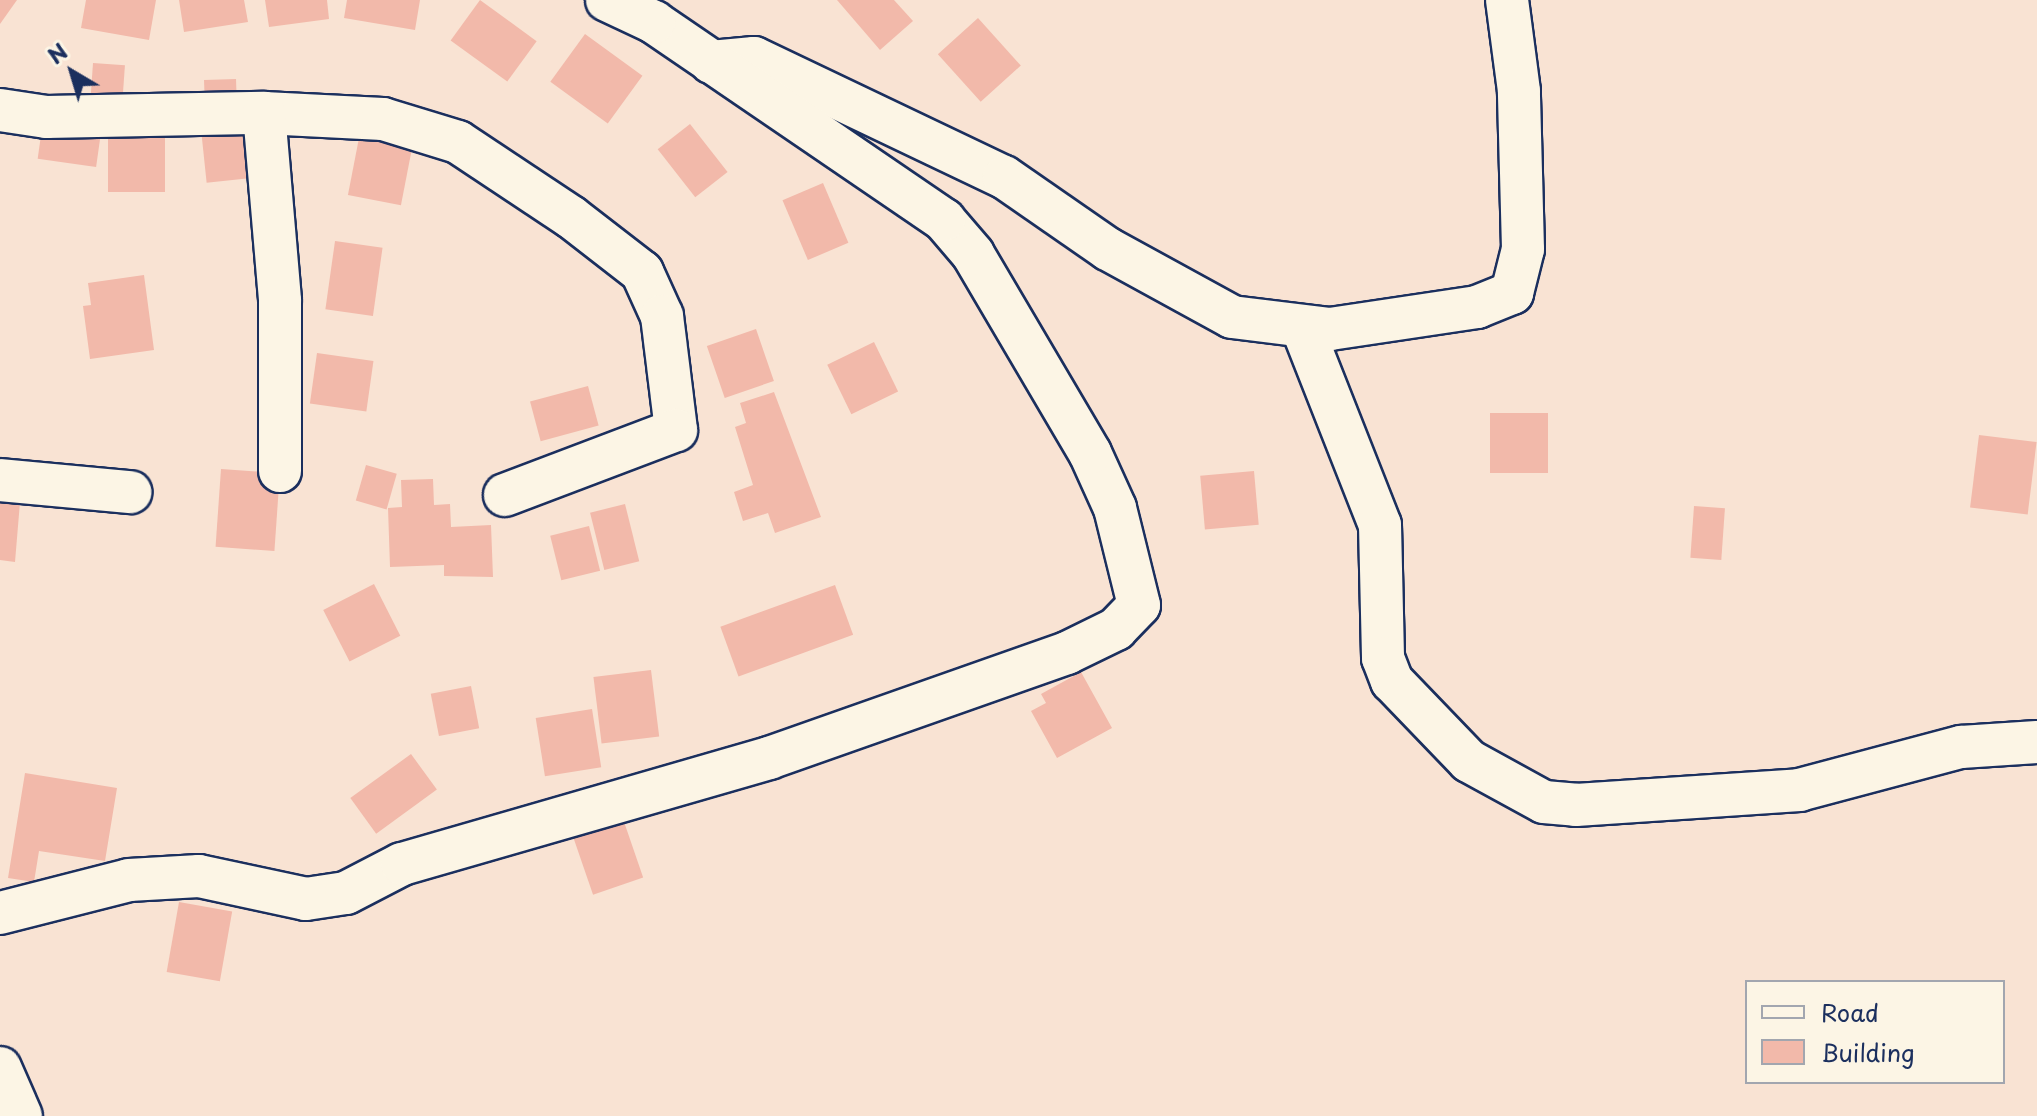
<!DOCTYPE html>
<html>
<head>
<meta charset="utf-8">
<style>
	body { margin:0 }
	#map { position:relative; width:2037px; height:1116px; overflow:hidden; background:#f9e3d3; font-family:"Playpen Sans",sans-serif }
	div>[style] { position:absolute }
	.building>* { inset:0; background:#f2b9aa; transform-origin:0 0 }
	.roads { filter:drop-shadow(2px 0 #1b2f5e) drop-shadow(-2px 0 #1b2f5e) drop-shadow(0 2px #1b2f5e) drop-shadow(0 -2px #1b2f5e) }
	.minor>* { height:42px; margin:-21px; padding:0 21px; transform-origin:21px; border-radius:21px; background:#fcf5e5 }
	span { translate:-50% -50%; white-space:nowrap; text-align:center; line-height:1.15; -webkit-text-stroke:6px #fcf5e5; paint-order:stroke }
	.legend { position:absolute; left:1745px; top:980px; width:260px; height:104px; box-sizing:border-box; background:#fcf5e5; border:2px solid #a2a6af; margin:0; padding:10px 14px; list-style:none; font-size:24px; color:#1b2f5e }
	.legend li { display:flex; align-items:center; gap:16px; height:40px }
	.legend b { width:40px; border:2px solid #a2a6af }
	.north { position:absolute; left:32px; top:32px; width:80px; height:80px; -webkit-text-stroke:6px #fcf5e5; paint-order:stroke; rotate:322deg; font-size:22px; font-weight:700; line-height:32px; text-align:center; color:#1b2f5e }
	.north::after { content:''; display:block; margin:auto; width:28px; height:36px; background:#1b2f5e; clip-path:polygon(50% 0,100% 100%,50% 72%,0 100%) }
</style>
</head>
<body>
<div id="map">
	<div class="building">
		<i style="clip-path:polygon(0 0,17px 0,0 24px)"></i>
		<i style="clip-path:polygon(86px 0,156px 0,149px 40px,81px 28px)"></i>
		<i style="clip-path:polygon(179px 0,244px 0,248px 22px,184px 32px)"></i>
		<i style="clip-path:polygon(265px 0,327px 0,329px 19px,269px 27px)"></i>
		<i style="clip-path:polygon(347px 0,420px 0,415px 30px,344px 18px)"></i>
		<i style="left:480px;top:0;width:70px;height:50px;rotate:36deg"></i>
		<i style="clip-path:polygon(837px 0,894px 0,913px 21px,880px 50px)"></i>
		<i style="left:978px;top:18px;width:64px;height:54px;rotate:48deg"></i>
		<i style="left:585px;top:34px;width:71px;height:59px;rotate:36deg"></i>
		<i style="left:93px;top:63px;width:32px;height:46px;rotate:4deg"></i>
		<i style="left:236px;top:79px;width:26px;height:32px;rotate:88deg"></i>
		<i style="left:690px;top:124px;width:61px;height:41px;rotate:52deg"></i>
		<i style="left:258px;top:126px;width:51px;height:57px;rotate:84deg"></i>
		<i style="left:42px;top:128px;width:59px;height:31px;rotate:8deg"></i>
		<i style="left:108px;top:137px;width:57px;height:55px"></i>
		<i style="left:359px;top:138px;width:54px;height:58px;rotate:11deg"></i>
		<i style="left:823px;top:183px;width:65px;height:44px;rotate:67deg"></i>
		<i style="left:335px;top:241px;width:48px;height:69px;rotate:8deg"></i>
		<i style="clip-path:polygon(144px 275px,154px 350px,90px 359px,83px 306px,91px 305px,88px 283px)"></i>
		<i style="left:756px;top:329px;width:55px;height:52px;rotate:71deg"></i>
		<i style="left:874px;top:342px;width:55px;height:52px;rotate:64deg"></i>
		<i style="left:317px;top:353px;width:57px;height:51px;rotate:8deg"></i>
		<i style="left:588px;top:386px;width:41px;height:60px;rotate:75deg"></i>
		<i style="clip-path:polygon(774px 392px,821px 517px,775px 533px,768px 513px,743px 521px,734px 492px,753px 485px,735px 427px,746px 423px,740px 403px)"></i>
		<i style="left:1490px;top:413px;width:58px;height:60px"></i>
		<i style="left:1979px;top:435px;width:58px;height:73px;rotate:7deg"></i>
		<i style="left:366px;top:465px;width:32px;height:37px;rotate:16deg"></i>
		<i style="left:221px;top:469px;width:59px;height:78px;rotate:4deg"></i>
		<i style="left:1254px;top:471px;width:54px;height:54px;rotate:85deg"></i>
		<i style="clip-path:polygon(433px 479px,434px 505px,450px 504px,451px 527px,491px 525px,493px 577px,444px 576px,444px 565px,390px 567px,388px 508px,402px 507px,401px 480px)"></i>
		<i style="clip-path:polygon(0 500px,20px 502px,15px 562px,0 560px)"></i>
		<i style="left:625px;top:504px;width:59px;height:36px;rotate:76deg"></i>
		<i style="left:1694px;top:506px;width:31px;height:52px;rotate:4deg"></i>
		<i style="left:589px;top:526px;width:46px;height:40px;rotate:76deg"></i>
		<i style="left:374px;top:584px;width:58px;height:57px;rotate:63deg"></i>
		<i style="left:835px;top:585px;width:53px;height:122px;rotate:70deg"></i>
		<i style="left:651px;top:670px;width:67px;height:58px;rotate:83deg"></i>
		<i style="clip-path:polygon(1081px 672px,1112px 728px,1057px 758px,1031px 711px,1046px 703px,1041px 694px)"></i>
		<i style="left:471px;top:686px;width:43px;height:41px;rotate:79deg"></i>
		<i style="left:592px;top:709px;width:59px;height:57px;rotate:81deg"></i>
		<i style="left:411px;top:754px;width:44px;height:75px;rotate:54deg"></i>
		<i style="clip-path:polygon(25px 773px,117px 788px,105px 861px,39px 851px,34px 882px,8px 878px)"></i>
		<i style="left:622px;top:816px;width:65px;height:53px;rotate:71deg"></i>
		<i style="left:179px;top:902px;width:54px;height:71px;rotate:10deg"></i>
	</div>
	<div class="roads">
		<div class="minor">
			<i style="left:711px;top:62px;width:43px;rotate:-5.3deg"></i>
			<i style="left:754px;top:58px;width:277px;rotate:25.5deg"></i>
			<i style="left:1004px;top:177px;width:126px;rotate:34.7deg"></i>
			<i style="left:1108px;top:249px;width:141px;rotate:28.7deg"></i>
			<i style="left:1232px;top:317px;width:99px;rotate:7deg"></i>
			<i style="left:1330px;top:329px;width:149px;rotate:-8.5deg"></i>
			<i style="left:1477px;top:307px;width:38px;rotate:-22deg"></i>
			<i style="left:1512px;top:293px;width:45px;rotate:-76deg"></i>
			<i style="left:1523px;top:249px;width:158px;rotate:-91.5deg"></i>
			<i style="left:1519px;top:91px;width:92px;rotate:-97.5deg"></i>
			<i style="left:0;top:110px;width:47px;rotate:8.7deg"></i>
			<i style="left:46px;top:117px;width:218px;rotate:-1.1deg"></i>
			<i style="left:264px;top:113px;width:119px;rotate:2.9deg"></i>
			<i style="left:383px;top:119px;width:78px;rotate:17deg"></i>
			<i style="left:458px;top:142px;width:136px;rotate:33.6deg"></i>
			<i style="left:571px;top:217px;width:90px;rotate:37.8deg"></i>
			<i style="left:642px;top:272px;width:48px;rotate:65.6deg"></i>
			<i style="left:662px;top:316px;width:115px;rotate:83deg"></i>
			<i style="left:676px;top:430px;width:183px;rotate:159.2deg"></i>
			<i style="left:264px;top:113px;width:189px;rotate:85.1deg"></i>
			<i style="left:280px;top:301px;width:170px;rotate:90deg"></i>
			<i style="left:1302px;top:327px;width:213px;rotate:68.5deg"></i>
			<i style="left:1380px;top:525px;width:133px;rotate:88.7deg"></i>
			<i style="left:1383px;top:658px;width:25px;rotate:69deg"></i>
			<i style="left:1392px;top:681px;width:111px;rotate:46.1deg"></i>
			<i style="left:1469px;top:761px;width:85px;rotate:28.7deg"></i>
			<i style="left:1544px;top:802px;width:32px;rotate:5deg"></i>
			<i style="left:1576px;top:805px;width:224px;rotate:-3.8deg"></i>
			<i style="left:1799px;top:790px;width:168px;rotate:-14.9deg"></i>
			<i style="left:1961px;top:747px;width:76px;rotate:-3.8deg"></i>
			<i style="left:0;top:480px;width:131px;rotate:5.3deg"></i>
			<i style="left:0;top:913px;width:133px;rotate:-14.3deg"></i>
			<i style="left:129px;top:880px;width:70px;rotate:-3.3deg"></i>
			<i style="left:199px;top:876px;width:109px;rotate:12.1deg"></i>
			<i style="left:306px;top:899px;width:40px;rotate:-8.5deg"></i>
			<i style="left:346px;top:893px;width:63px;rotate:-27.4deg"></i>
			<i style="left:402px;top:864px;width:382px;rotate:-16.1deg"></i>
			<i style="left:769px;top:758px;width:316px;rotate:-19.4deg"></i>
			<i style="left:1067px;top:653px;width:55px;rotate:-26.1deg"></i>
			<i style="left:1116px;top:629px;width:33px;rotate:-46deg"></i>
			<i style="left:1139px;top:605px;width:100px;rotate:-103.9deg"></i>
			<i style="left:1115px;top:508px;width:60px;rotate:-114.4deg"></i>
			<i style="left:1090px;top:453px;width:231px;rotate:-120.5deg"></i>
			<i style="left:973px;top:254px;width:45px;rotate:-130.5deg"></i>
			<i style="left:944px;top:220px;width:351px;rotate:-145.7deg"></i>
			<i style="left:654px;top:22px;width:52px;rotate:-154.9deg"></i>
			<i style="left:0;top:1068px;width:52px;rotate:66.4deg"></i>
		</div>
	</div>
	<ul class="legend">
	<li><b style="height:10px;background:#fcf5e5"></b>Road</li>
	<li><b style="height:22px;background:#f2b9aa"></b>Building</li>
	</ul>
	<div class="north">N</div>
</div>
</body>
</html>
